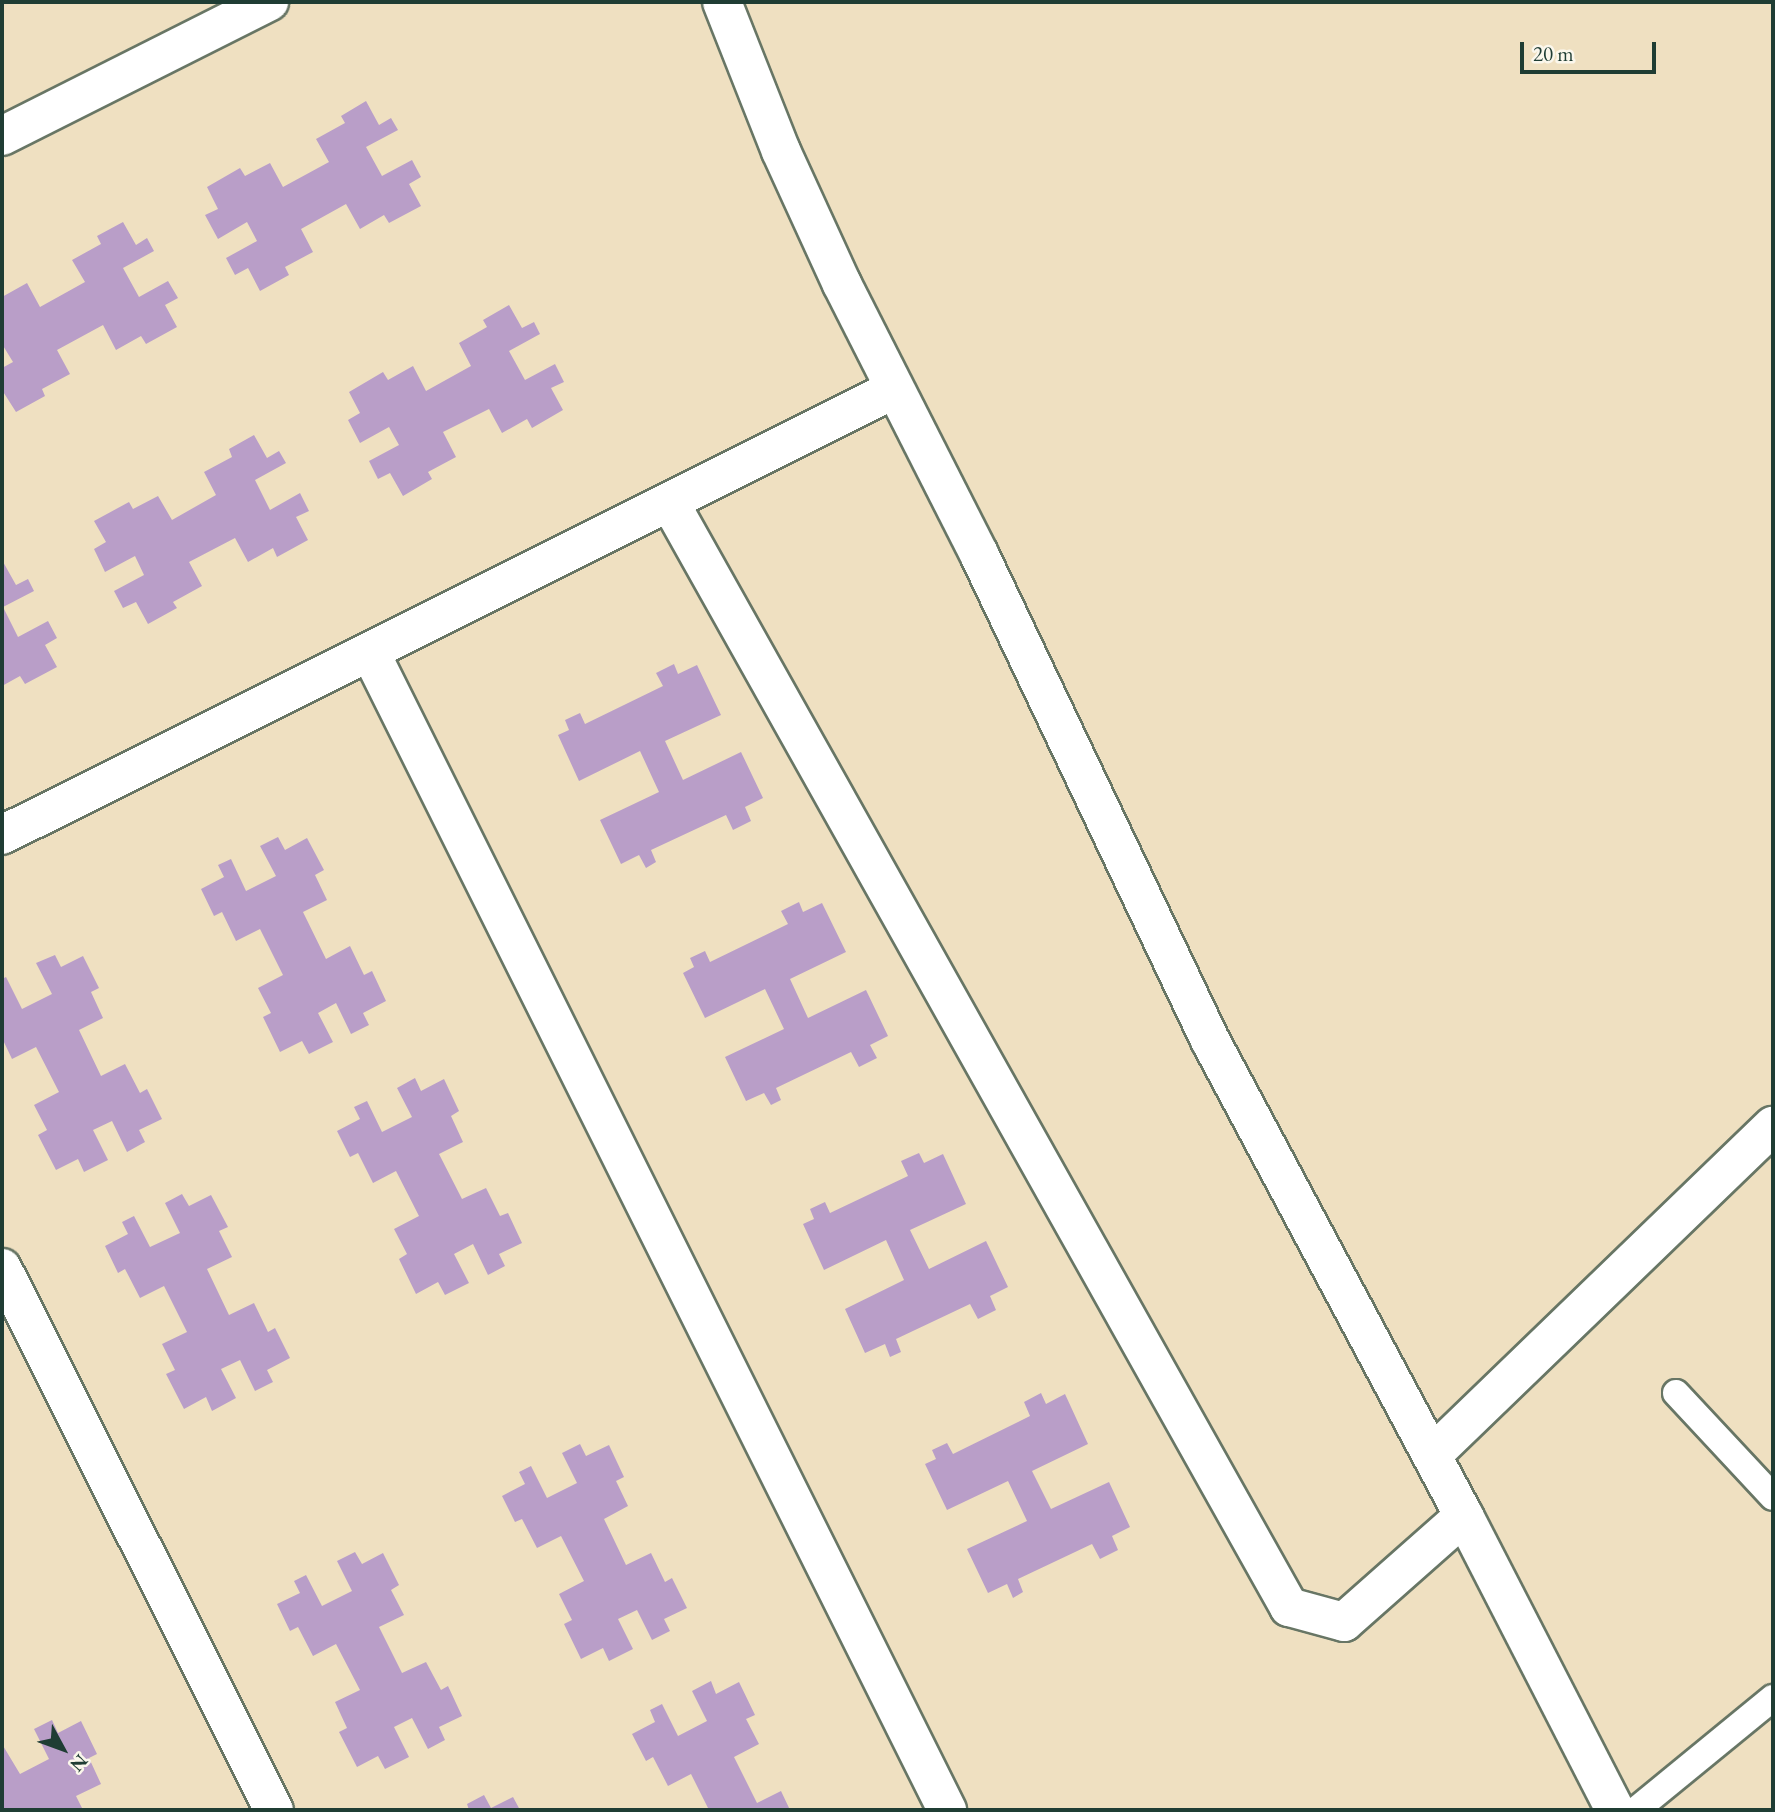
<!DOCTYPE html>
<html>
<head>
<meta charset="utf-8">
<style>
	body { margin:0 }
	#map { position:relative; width:1775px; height:1812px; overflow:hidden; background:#efe0c1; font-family:"EB Garamond",serif }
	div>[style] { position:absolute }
	.building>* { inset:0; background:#b99ec8 }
	.roads { filter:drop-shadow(2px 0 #687665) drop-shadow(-2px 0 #687665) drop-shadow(0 2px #687665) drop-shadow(0 -2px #687665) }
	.lane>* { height:26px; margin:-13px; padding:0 13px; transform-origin:13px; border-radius:13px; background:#fff }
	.street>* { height:38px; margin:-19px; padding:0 19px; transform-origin:19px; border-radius:19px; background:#fff }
	.secondary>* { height:38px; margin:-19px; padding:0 19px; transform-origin:19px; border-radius:19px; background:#fff }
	span { translate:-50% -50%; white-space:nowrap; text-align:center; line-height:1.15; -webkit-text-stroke:5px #fbf7ec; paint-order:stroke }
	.frame { position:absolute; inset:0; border:4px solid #1f3d34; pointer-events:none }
	.north { position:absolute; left:28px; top:1714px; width:70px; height:70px; -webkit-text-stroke:5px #fbf7ec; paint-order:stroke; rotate:131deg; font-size:19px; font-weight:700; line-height:28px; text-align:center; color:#1f3d34 }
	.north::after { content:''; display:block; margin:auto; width:24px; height:32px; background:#1f3d34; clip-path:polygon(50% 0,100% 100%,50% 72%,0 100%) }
	.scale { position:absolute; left:1520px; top:42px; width:136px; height:32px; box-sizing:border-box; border:4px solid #1f3d34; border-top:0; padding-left:9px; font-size:21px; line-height:24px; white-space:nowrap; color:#1f3d34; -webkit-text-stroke:5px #fbf7ec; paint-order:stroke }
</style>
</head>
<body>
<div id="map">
	<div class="building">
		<i style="clip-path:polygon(366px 101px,379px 125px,391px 118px,398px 130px,366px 147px,382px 176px,412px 160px,421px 177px,409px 184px,421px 206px,389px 223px,384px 215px,360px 229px,346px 204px,301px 229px,313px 252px,285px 267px,289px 275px,260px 291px,248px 268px,235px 275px,226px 258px,257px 241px,247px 222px,218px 239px,205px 215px,218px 209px,207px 187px,240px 168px,245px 176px,270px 163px,283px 187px,329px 162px,316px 139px,345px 123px,341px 116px)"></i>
		<i style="clip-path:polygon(123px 222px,136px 245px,147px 238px,154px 251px,123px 268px,139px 297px,168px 281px,178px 298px,165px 305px,177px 327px,146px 344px,141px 336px,116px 350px,103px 325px,57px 350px,70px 374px,42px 389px,45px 396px,16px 412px,2px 390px,2px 368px,13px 362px,2px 344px,2px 297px,27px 283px,40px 307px,85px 282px,72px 260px,101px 244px,97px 236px)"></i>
		<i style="clip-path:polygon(509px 305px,522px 328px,534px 322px,540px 334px,509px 351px,525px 380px,555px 364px,564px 382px,551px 388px,563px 410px,532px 428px,527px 419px,502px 433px,489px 409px,443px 432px,456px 457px,428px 472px,432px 479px,403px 496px,390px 473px,378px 479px,369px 461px,399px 445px,389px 427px,360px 443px,348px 420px,360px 413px,349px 392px,383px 372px,388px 380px,413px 366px,426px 391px,471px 366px,459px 343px,487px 327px,483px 320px)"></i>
		<i style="clip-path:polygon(254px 435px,267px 458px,279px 451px,286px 463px,255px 480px,270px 510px,300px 493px,309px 511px,296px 517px,308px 540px,277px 557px,273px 548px,248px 562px,235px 538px,189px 562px,202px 586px,173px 602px,177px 608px,148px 624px,136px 602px,123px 608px,114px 591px,144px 575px,135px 556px,105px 572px,94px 549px,106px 542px,94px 521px,129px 502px,133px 509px,158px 496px,172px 520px,216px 495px,204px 472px,232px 457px,229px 449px)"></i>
		<i style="clip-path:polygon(2px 560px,16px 585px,28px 579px,34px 591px,3px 607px,18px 637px,48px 621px,57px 638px,45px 645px,57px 667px,25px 684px,20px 676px,2px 686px)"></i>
		<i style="clip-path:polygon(674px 664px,678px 674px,697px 665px,721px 715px,665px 741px,683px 780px,741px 752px,763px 798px,745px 807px,751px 821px,733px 830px,726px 815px,651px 850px,656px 862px,646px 868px,639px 855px,621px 864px,600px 820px,659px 792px,640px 751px,579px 781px,558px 735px,569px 730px,565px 720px,580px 713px,585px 724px,663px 686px,656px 673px)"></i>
		<i style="clip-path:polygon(278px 837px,285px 850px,307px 838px,324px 870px,315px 875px,327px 900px,303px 912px,326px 959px,350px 946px,364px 975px,372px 971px,386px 1001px,363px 1013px,369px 1025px,351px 1034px,336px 1003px,318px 1013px,333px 1042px,309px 1054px,302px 1041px,280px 1052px,263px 1017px,271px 1013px,258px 988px,283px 975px,260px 929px,236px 941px,222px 912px,214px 916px,201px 889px,224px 877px,218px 865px,231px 859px,246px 891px,276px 876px,260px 846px)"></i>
		<i style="clip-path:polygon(799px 902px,803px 912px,822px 903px,846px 952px,790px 979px,808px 1018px,866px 990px,888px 1036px,870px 1045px,877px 1058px,859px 1067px,851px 1052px,776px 1088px,781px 1100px,771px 1105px,764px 1093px,746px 1101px,725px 1057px,784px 1029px,765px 989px,705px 1018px,683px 973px,694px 967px,690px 958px,705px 951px,710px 962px,788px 924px,781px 911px)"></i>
		<i style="clip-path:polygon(55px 955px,61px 967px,83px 956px,99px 988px,91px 992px,103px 1018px,79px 1030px,101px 1076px,125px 1064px,140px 1093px,147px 1089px,162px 1119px,139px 1130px,145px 1142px,127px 1152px,112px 1121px,93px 1130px,108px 1160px,84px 1172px,78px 1159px,56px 1170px,38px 1135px,47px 1130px,34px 1105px,59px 1092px,36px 1047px,12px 1059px,2px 1038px,2px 979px,6px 977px,22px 1009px,52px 994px,36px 963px)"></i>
		<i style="clip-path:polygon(415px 1078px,421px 1091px,444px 1079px,459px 1111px,451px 1116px,463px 1142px,439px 1154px,462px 1199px,486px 1188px,500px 1216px,508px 1213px,522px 1243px,499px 1254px,505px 1266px,488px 1275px,473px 1244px,454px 1254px,469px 1283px,445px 1295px,438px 1282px,416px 1294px,399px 1259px,407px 1254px,394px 1229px,419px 1216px,396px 1171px,373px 1183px,358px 1153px,350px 1157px,337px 1131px,360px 1119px,354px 1107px,367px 1101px,382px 1132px,412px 1117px,397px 1088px)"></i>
		<i style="clip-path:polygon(919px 1153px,924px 1163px,943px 1154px,966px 1204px,910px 1230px,929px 1269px,986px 1241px,1008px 1287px,990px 1296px,996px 1310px,978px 1319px,970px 1304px,896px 1339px,901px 1352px,890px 1357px,885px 1344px,865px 1353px,845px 1309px,904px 1280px,886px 1240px,824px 1270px,803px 1224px,814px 1219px,810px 1209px,825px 1202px,830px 1213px,908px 1176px,901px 1161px)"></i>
		<i style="clip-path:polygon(182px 1194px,189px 1206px,211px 1195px,228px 1227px,219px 1231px,232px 1257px,207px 1269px,229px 1315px,254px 1303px,268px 1332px,275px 1328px,290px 1358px,267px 1370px,273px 1382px,255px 1391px,240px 1360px,221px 1369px,236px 1398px,212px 1411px,206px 1397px,184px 1409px,166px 1374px,175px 1370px,162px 1344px,187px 1332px,164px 1286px,140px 1298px,125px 1269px,118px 1273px,105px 1246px,128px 1234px,122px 1222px,134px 1216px,150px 1247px,180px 1233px,165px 1203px)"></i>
		<i style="clip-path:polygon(1041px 1393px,1046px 1404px,1065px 1394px,1088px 1444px,1032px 1471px,1051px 1509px,1109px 1482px,1130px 1527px,1112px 1536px,1118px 1550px,1100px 1559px,1092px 1544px,1018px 1579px,1023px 1592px,1013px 1598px,1007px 1584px,988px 1593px,967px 1549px,1027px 1521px,1008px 1481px,947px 1510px,925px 1464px,936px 1459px,932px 1450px,947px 1443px,953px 1454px,1030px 1416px,1024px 1402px)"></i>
		<i style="clip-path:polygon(580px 1444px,586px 1456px,609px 1445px,624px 1477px,616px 1481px,628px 1506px,604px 1519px,626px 1565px,651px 1553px,665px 1582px,672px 1578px,687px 1608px,664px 1619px,670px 1631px,652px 1640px,637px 1610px,618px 1619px,633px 1649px,609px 1661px,603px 1648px,581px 1659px,564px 1624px,572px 1620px,559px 1594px,584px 1581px,561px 1536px,537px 1548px,522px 1519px,515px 1522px,502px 1496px,525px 1484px,519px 1472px,531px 1466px,547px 1498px,577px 1483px,562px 1453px)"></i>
		<i style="clip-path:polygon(355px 1552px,362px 1564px,383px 1553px,399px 1585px,391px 1590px,404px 1615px,379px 1627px,402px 1673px,426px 1662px,441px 1690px,448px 1686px,462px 1716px,439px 1727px,445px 1740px,428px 1749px,412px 1718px,394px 1727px,409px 1757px,385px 1769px,378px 1756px,357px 1767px,339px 1732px,347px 1728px,335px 1702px,360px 1690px,336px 1644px,313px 1656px,298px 1627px,290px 1631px,277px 1604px,300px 1593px,294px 1581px,306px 1575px,322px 1606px,352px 1591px,337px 1561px)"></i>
		<i style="clip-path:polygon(711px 1681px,716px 1694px,739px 1682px,755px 1715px,746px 1719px,759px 1744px,734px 1757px,757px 1803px,781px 1791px,790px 1810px,709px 1810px,691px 1774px,668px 1786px,653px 1757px,646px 1761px,632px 1734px,655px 1722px,650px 1710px,662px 1704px,678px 1736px,707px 1721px,692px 1691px)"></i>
		<i style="clip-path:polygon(52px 1720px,58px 1733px,81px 1721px,97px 1754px,89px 1758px,101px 1784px,76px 1796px,83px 1810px,2px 1810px,2px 1744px,20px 1774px,49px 1759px,34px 1729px)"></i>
		<i style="clip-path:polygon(484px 1795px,491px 1808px,513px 1797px,520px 1810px,469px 1810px,467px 1804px)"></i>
	</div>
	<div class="roads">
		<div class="lane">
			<i style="left:1676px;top:1393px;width:142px;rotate:47deg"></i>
			<i style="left:1636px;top:1810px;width:177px;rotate:-39.3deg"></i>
		</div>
		<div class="street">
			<i style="left:2px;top:136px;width:299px;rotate:-26.7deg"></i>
			<i style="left:670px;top:503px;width:1266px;rotate:60.72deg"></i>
			<i style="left:1289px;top:1607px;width:57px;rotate:15.3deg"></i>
			<i style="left:1344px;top:1622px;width:160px;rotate:-41.5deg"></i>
			<i style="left:371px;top:654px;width:1292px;rotate:63.51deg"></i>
			<i style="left:2px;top:835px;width:998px;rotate:-26.54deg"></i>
			<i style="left:2px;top:1268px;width:606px;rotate:63.35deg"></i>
			<i style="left:1432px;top:1455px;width:474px;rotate:-44deg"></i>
		</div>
		<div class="secondary">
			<i style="left:722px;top:2px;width:160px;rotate:68.4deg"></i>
			<i style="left:781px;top:151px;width:146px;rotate:65.4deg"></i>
			<i style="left:842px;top:284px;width:303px;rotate:63.1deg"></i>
			<i style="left:979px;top:554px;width:538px;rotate:64.58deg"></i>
			<i style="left:1210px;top:1040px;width:540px;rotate:61.92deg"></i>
			<i style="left:1464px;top:1516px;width:331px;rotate:62.8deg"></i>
		</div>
	</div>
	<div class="frame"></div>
	<div class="north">N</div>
	<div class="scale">20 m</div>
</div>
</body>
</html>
